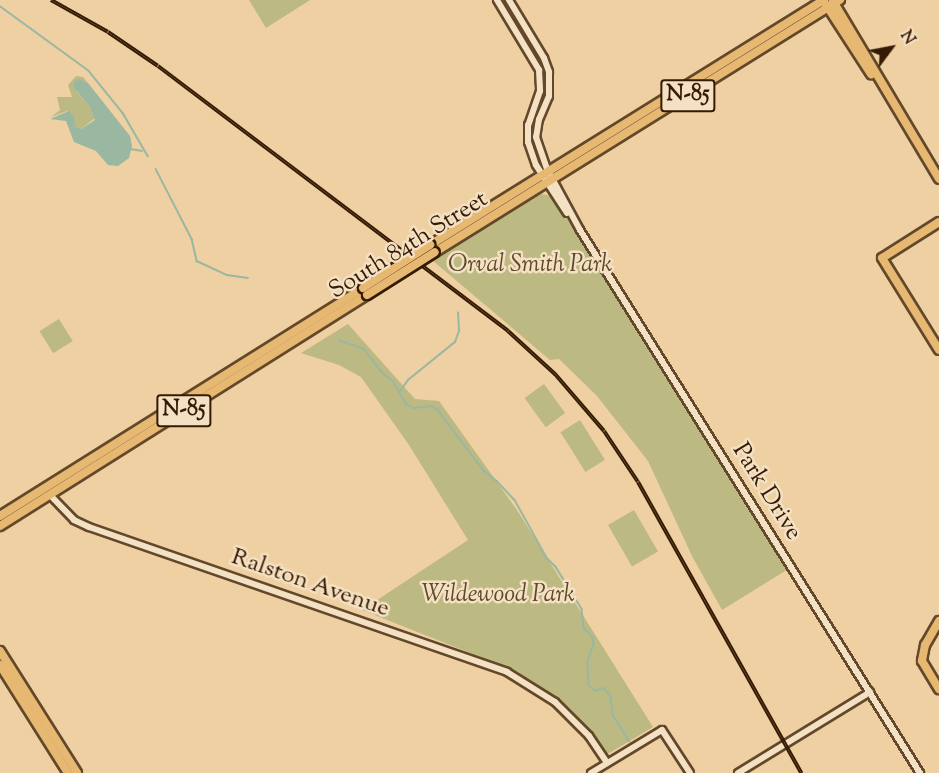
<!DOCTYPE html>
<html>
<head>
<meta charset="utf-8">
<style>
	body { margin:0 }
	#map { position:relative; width:939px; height:773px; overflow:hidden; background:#eed0a2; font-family:"Sorts Mill Goudy",serif }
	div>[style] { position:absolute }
	.green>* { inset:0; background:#bdb982; transform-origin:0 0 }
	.water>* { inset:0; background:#9ab7a1 }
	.stream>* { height:1.5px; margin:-0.75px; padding:0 0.75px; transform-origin:0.75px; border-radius:0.75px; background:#9ab7a1 }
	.roads { filter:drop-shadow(2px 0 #63482b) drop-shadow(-2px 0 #63482b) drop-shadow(0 2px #63482b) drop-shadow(0 -2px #63482b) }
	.minor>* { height:6px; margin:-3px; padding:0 3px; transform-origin:3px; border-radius:3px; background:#f4e0c3 }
	.major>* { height:8px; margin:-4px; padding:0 4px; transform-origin:4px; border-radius:4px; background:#e7b871 }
	.rail>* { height:4px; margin-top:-2px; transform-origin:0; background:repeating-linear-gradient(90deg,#f4e0c3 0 4.5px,#351b03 0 9px); box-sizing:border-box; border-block:2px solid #351b03 }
	.bridges { filter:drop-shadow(2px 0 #351b03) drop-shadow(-2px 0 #351b03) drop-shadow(0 2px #351b03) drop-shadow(0 -2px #351b03) }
	.major-bridge>* { height:8px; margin:-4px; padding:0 4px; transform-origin:4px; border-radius:4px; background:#e7b871 }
	span { translate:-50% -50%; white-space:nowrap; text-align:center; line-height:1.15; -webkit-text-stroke:5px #f4e0c3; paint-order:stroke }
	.shield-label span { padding:2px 4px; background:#f4e0c3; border:2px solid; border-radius:4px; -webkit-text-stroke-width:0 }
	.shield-label { font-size:22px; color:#351b03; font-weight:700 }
	.street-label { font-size:24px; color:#351b03 }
	.park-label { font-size:24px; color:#5e4a29; font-style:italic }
	.north { position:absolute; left:861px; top:18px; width:60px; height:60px; -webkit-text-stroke:4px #f4e0c3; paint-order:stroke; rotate:58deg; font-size:16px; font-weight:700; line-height:24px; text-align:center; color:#351b03 }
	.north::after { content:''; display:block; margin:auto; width:21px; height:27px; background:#351b03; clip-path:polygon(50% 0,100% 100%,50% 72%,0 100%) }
</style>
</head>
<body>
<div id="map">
	<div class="green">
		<i style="clip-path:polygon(249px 0,310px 0,266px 28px)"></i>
		<i style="clip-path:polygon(76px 76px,83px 77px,88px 83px,85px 81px,76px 91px,90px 107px,95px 118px,81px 129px,75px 126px,67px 111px,51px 117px,60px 110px,57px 97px,72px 97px,68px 85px)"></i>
		<i style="clip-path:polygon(542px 194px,554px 197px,563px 208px,790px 568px,722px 610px,692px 556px,648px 461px,597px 396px,559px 359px,550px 360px,432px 260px,521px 203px)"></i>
		<i style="left:59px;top:319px;width:26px;height:23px;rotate:58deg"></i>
		<i style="clip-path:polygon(348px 324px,415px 399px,439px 401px,517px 510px,653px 727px,606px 755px,564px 704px,518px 672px,362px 610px,468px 540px,409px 445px,361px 377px,339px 365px,301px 353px)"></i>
		<i style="left:544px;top:384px;width:36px;height:24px;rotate:54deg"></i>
		<i style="left:580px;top:420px;width:47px;height:23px;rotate:58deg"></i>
		<i style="left:634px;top:510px;width:48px;height:30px;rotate:60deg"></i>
	</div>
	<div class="water">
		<i style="clip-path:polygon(79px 79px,88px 83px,130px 136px,132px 146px,129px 158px,118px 166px,108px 165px,96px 151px,74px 142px,66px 121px,50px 119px,69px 111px,74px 116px,75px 126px,81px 129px,95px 120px,90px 107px,74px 88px,74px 82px)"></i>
	</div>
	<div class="stream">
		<i style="left:0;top:6px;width:110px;rotate:36.1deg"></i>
		<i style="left:89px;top:71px;width:54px;rotate:51deg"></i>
		<i style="left:123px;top:113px;width:50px;rotate:59.8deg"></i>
		<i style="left:131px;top:149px;width:11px;rotate:10deg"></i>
		<i style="left:156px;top:169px;width:79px;rotate:62.8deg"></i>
		<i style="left:192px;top:239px;width:23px;rotate:77deg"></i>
		<i style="left:197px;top:261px;width:33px;rotate:25deg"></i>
		<i style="left:227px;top:275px;width:21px;rotate:8deg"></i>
		<i style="left:339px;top:340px;width:27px;rotate:20deg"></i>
		<i style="left:364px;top:349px;width:31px;rotate:52deg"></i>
		<i style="left:383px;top:373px;width:14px;rotate:39deg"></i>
		<i style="left:394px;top:382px;width:26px;rotate:61deg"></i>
		<i style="left:407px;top:405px;width:8px;rotate:23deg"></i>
		<i style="left:414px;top:408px;width:18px;rotate:-6deg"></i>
		<i style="left:432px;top:406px;width:6px;rotate:31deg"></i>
		<i style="left:437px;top:409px;width:78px;rotate:52.8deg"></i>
		<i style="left:484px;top:471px;width:16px;rotate:38deg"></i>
		<i style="left:497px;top:481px;width:26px;rotate:47deg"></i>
		<i style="left:515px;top:500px;width:66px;rotate:61.1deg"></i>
		<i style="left:547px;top:558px;width:13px;rotate:45deg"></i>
		<i style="left:556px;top:567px;width:49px;rotate:58.2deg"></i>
		<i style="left:582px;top:609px;width:19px;rotate:84deg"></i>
		<i style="left:584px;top:628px;width:13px;rotate:45deg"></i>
		<i style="left:593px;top:637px;width:7px;rotate:82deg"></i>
		<i style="left:594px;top:644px;width:19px;rotate:108deg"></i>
		<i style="left:588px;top:662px;width:23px;rotate:88deg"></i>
		<i style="left:589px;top:685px;width:8px;rotate:45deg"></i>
		<i style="left:595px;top:691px;width:9px;rotate:-18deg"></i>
		<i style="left:604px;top:688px;width:11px;rotate:49deg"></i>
		<i style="left:611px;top:696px;width:19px;rotate:84deg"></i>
		<i style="left:613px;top:715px;width:31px;rotate:58deg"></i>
		<i style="left:399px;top:393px;width:16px;rotate:-55deg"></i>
		<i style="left:408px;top:380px;width:60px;rotate:-39deg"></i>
		<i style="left:455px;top:342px;width:12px;rotate:-70deg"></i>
		<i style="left:459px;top:331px;width:18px;rotate:-93deg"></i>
	</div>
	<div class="roads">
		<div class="minor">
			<i style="left:497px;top:0;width:82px;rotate:59deg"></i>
			<i style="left:539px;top:70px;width:21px;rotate:87deg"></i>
			<i style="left:540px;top:91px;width:36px;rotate:109deg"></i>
			<i style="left:528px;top:125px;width:17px;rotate:90deg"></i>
			<i style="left:528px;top:142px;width:24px;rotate:71deg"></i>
			<i style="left:536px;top:165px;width:57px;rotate:57.1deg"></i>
			<i style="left:509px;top:0;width:68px;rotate:58.9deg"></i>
			<i style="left:544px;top:58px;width:15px;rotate:70deg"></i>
			<i style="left:549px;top:72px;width:24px;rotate:90deg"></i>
			<i style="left:549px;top:96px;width:25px;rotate:113deg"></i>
			<i style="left:539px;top:119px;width:18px;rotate:99deg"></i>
			<i style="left:536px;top:137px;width:36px;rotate:71deg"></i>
			<i style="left:548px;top:171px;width:67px;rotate:61.5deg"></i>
			<i style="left:580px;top:230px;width:641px;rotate:57.95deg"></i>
			<i style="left:50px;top:495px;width:35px;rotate:46deg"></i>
			<i style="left:74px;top:520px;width:17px;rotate:25deg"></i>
			<i style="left:89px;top:527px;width:442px;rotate:19.1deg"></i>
			<i style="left:507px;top:672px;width:57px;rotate:32deg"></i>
			<i style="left:555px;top:702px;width:48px;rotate:45deg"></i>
			<i style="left:589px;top:736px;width:32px;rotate:56deg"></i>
			<i style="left:591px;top:773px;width:83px;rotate:-31.2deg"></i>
			<i style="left:662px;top:730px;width:51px;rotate:56.9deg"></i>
			<i style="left:738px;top:773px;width:155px;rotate:-31.5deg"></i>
		</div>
		<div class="major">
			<i style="left:833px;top:1px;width:207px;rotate:59.2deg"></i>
			<i style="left:825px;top:3px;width:85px;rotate:57.1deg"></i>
			<i style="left:939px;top:222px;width:67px;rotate:147.7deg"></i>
			<i style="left:882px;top:258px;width:108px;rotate:58.2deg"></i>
			<i style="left:430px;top:245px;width:464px;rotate:-31.9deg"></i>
			<i style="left:435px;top:252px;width:477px;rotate:-31.9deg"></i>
			<i style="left:0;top:516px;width:429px;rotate:-32.1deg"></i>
			<i style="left:0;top:526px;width:434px;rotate:-32.2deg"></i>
			<i style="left:939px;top:621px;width:28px;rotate:120deg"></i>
			<i style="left:925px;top:645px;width:16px;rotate:101deg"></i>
			<i style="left:922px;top:661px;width:33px;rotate:59deg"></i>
			<i style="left:0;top:651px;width:144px;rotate:57.7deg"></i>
			<i style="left:0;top:665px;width:128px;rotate:57.8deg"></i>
		</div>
	</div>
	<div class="rail">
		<i style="left:51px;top:0;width:65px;rotate:29.3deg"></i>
		<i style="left:108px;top:32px;width:60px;rotate:34.2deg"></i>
		<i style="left:158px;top:66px;width:439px;rotate:37.1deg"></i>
		<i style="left:508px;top:331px;width:64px;rotate:42.5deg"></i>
		<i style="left:555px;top:374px;width:75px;rotate:49.3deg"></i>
		<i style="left:604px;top:431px;width:61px;rotate:56.3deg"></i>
		<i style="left:638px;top:482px;width:334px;rotate:60.7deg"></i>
	</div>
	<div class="bridges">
		<div class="major-bridge">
			<i style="left:363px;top:288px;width:80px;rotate:-32.7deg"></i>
			<i style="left:367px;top:295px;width:80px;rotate:-32.3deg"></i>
		</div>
	</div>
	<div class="shield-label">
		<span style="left:688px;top:96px">N-85</span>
		<span style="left:184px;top:411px">N-85</span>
	</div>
	<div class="street-label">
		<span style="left:409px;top:246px;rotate:-32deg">South 84th Street</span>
		<span style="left:766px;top:492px;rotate:58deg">Park Drive</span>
		<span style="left:310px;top:584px;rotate:19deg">Ralston Avenue</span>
	</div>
	<div class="park-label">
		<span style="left:530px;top:266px">Orval Smith Park</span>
		<span style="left:498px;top:596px">Wildewood Park</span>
	</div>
	<div class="north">N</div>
</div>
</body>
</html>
